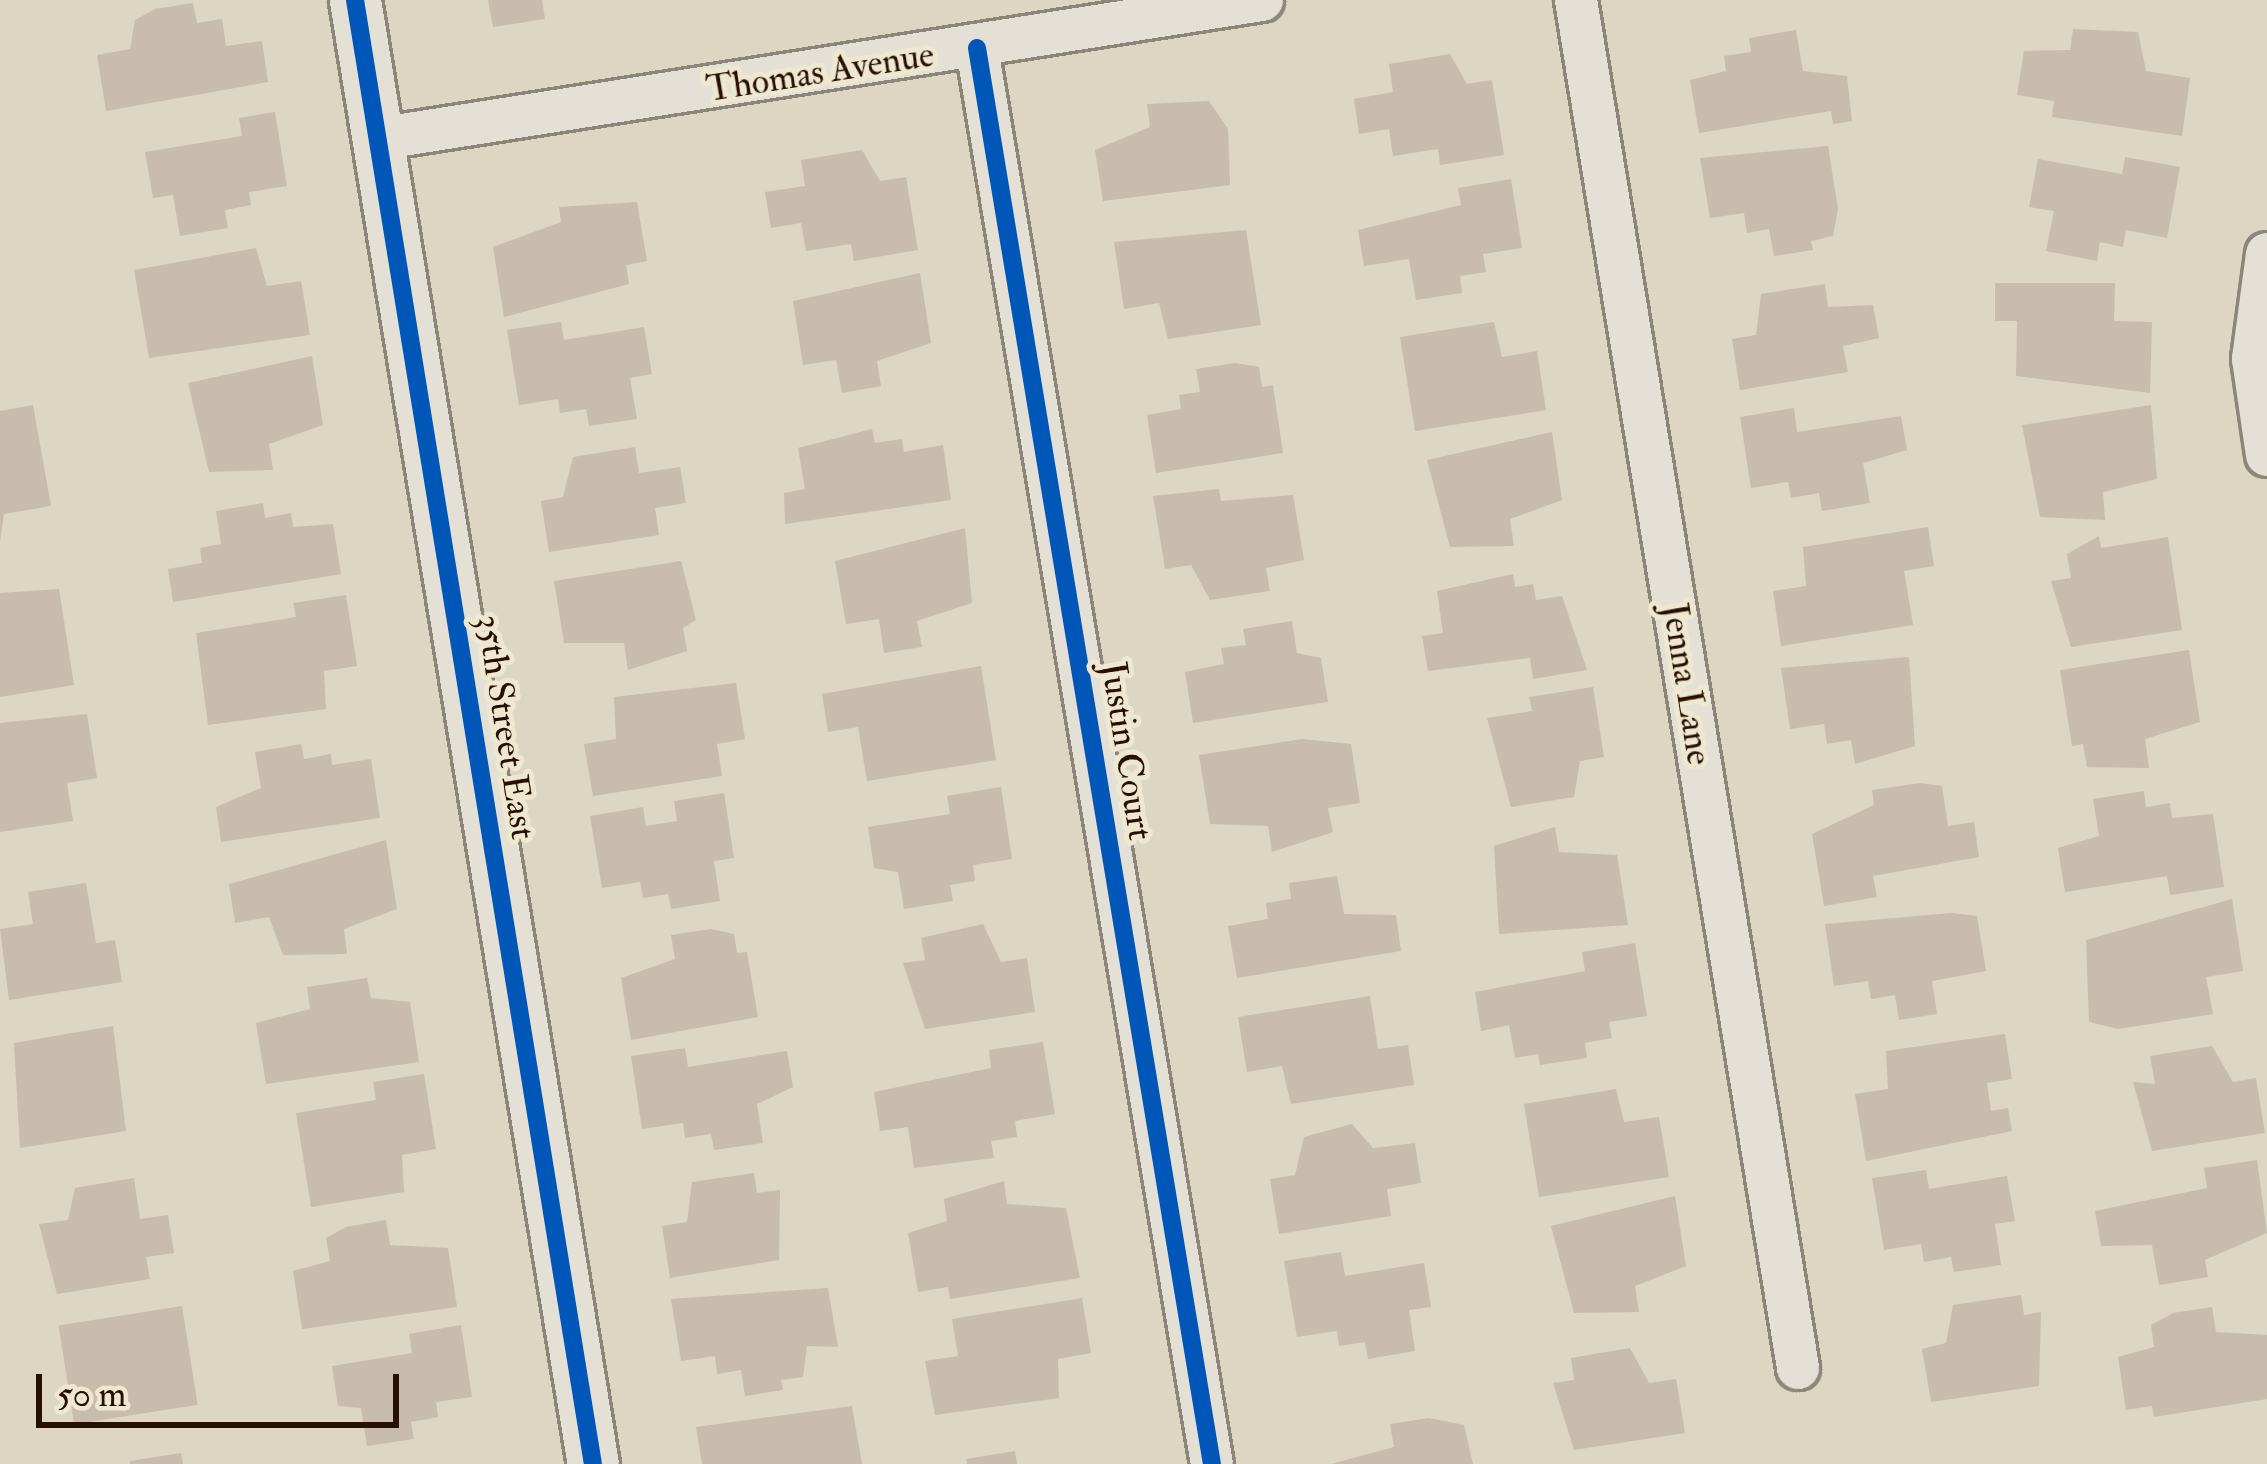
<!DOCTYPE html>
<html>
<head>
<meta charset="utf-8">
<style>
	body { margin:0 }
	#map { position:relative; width:2267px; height:1464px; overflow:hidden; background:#dcd6c2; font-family:"IM FELL Double Pica",serif }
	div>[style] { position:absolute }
	.building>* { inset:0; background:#c8bcad; transform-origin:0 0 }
	.roads { filter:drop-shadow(3px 0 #8c8679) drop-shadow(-3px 0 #8c8679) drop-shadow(0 3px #8c8679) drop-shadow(0 -3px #8c8679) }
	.minor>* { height:42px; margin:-21px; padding:0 21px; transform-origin:21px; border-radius:21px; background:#e4e0d6 }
	.tertiary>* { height:51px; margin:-25.5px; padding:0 25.5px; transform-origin:25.5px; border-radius:25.5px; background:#e4e0d6 }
	.cycleway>* { height:18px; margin:-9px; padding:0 9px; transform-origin:9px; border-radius:9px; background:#0057b8 }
	span { translate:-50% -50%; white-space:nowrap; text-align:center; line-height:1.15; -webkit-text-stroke:10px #efe8d0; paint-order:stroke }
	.street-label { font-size:36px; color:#280f04 }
	.scale { position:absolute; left:36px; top:1374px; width:363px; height:54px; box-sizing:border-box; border:6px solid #280f04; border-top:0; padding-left:15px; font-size:36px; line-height:42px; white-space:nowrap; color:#280f04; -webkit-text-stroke:9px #efe8d0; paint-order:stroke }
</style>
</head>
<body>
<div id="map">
	<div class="building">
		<i style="clip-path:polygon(488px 0,542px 0,545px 19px,493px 27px)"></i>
		<i style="clip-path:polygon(193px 3px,197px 23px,222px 19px,226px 46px,262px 41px,268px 82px,106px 111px,97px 55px,130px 49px,135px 20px,155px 9px)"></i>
		<i style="clip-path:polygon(2073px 29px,2138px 32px,2146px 71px,2190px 78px,2182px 136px,2052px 117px,2054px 101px,2017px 95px,2024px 51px,2070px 50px)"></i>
		<i style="clip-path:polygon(1796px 30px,1803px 71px,1847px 76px,1852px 121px,1833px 124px,1831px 111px,1699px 133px,1690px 80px,1726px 71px,1724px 56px,1751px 52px,1749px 38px)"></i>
		<i style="clip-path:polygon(1450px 54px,1467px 84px,1492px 80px,1504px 155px,1440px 165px,1438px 149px,1393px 156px,1389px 129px,1359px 134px,1354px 99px,1393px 92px,1389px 64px)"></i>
		<i style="clip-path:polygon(1209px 101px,1228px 129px,1230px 185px,1103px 201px,1095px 150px,1150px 127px,1147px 104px)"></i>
		<i style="clip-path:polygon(275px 112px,287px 186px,249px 192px,251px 205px,225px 210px,228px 228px,180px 236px,173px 195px,153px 198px,145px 152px,242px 136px,239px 118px)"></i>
		<i style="clip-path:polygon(1828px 146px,1838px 209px,1833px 236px,1811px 241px,1813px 250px,1774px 256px,1769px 229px,1747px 233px,1744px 213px,1710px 218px,1700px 158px)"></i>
		<i style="clip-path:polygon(862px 150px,880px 181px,906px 177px,918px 250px,854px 261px,851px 244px,806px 251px,801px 223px,771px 228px,765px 192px,805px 186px,801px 160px)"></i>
		<i style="clip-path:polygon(2125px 157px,2180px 167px,2167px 238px,2126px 230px,2123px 247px,2100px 242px,2097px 261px,2046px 251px,2054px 211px,2029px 207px,2038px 159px,2122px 174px)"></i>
		<i style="clip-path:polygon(1511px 179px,1522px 248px,1483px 254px,1486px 272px,1460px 276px,1462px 293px,1416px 300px,1409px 259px,1364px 266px,1358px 230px,1461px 205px,1458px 188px)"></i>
		<i style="clip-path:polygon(637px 202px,647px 261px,626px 265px,629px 284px,504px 317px,493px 247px,561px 222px,559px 207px)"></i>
		<i style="clip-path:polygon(1246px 230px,1261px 325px,1168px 339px,1159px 303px,1124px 309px,1114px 242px)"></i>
		<i style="clip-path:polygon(256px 248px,267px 286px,301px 281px,310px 335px,149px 358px,134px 270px)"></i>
		<i style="clip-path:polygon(920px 273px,931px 343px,877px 361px,881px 386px,842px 393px,836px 360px,803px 365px,793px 301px)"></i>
		<i style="clip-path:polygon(1995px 283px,2115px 283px,2114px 321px,2152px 322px,2150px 393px,2016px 376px,2017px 321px,1995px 321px)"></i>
		<i style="clip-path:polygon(1825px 284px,1828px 307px,1873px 305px,1879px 338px,1843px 346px,1848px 372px,1740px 390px,1732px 339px,1756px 335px,1761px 294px)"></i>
		<i style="clip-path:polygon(561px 322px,564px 340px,644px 327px,652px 374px,630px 378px,637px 419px,589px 426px,586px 409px,560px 413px,558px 399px,519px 405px,507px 330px)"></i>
		<i style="clip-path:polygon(1494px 322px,1502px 357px,1537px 351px,1546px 410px,1415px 431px,1400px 337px)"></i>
		<i style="clip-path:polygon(312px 356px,323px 425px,269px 444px,273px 470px,209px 472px,188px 383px)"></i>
		<i style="clip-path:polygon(1235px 363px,1259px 367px,1262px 387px,1273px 385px,1283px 453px,1156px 473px,1147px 415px,1181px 409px,1179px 395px,1200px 392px,1196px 369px)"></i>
		<i style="clip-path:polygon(33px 405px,51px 506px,4px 514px,0 542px,0 411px)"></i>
		<i style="clip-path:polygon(2151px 405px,2157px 479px,2103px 492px,2105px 520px,2040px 517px,2022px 425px)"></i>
		<i style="clip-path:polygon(1794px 408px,1797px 432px,1901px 416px,1907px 450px,1863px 463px,1870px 503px,1822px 511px,1819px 493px,1791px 498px,1788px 482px,1751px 488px,1740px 417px)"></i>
		<i style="clip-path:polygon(872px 429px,875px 443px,902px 439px,904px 452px,943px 445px,951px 500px,785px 524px,784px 493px,805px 489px,798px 448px)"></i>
		<i style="clip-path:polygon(1552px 432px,1562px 500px,1510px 519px,1514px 546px,1450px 547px,1427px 460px)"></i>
		<i style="clip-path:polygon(635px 447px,639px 473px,680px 467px,686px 503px,655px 508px,659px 535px,549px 552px,541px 501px,563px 497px,573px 457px)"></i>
		<i style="clip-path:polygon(1219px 489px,1221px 501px,1293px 495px,1304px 560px,1266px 568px,1270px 591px,1210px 600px,1191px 565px,1165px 569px,1153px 496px)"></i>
		<i style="clip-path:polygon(263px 503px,265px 518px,291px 513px,293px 527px,333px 524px,341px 574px,173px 602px,168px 569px,202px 563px,200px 548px,221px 544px,216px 511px)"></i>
		<i style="clip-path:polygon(1928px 527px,1934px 566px,1904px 571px,1913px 625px,1781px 646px,1773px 591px,1806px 586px,1803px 547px)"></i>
		<i style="clip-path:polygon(965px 528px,972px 603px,917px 621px,922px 647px,884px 653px,879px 619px,846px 624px,835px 561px)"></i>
		<i style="clip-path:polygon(2099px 536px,2101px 548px,2168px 537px,2182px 630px,2071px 647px,2051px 581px,2071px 578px,2067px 554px)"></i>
		<i style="clip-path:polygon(681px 561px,696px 620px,683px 628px,687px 651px,628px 670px,624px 643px,564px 643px,554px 581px)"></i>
		<i style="clip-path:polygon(1513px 574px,1515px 587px,1533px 584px,1536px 600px,1562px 596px,1587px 670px,1533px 679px,1530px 658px,1428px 671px,1422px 636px,1443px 633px,1437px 591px)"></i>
		<i style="clip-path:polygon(59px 589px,74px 685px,0 697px,0 593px)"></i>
		<i style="clip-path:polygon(346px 595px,357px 666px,324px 671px,326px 709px,208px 725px,196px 633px,296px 617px,293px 603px)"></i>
		<i style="clip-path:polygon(1292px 621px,1297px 653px,1321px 658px,1328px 702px,1193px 723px,1185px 672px,1224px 664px,1221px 648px,1246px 645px,1243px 629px)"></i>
		<i style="clip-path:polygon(2189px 650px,2200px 722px,2145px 739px,2149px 768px,2087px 767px,2083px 744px,2072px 746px,2060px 670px)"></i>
		<i style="clip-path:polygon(1909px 657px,1915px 746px,1855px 764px,1851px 740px,1827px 744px,1824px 724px,1790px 729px,1781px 668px)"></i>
		<i style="clip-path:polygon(981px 666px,996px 760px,867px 781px,858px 727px,828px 732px,822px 694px)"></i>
		<i style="clip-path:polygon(736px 683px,745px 739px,717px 744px,722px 776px,593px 796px,584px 744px,616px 739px,614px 697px)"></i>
		<i style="clip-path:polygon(1593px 687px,1604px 757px,1580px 761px,1574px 797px,1511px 807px,1487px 718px,1532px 711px,1529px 697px)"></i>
		<i style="clip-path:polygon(87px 714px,97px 778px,67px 783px,73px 821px,0 832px,0 723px)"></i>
		<i style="clip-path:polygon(1302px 739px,1351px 744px,1360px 803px,1328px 808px,1333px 832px,1272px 852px,1268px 826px,1210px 824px,1199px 755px)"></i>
		<i style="clip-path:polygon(301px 744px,304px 759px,331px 754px,332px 765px,371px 759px,380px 818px,221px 842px,216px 807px,261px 788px,255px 752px)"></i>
		<i style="clip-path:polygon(1920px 783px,1942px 786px,1948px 826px,1974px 822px,1979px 857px,1873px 876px,1877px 897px,1824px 906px,1812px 834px,1874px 805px,1872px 790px)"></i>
		<i style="clip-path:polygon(1001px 787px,1012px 859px,973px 865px,975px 881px,950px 885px,953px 901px,904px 909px,898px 872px,874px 868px,868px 827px,950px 814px,947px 796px)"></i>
		<i style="clip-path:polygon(2144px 791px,2146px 807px,2170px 803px,2172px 818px,2213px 814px,2224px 887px,2170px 895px,2167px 876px,2065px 892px,2058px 848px,2099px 836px,2093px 799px)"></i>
		<i style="clip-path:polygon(724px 793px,734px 858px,714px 861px,720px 901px,671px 909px,668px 894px,643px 898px,640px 882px,602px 888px,590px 816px,643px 807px,646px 826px,677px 821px,674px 801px)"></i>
		<i style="clip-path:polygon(1555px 827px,1559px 852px,1617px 855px,1628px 925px,1499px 934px,1494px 846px)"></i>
		<i style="clip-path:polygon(386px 840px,397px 909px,344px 929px,347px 954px,283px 955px,269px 917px,235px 923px,229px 884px)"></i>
		<i style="clip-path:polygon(1337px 876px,1344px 914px,1396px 915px,1401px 951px,1237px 978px,1228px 926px,1268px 919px,1266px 903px,1291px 899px,1289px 883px)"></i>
		<i style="clip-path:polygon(86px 883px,96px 943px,115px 940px,122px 982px,9px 1000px,0 929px,33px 924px,28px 892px)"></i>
		<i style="clip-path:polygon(2232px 899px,2243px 971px,2206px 977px,2213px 1014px,2118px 1029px,2089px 1022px,2086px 940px)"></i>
		<i style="clip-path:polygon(1952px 913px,1977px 916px,1986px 971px,1932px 981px,1937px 1014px,1899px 1020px,1895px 995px,1871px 999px,1868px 981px,1834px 986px,1825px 924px)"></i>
		<i style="clip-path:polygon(983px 924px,1001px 962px,1027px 958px,1035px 1012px,925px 1029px,903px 963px,925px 960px,921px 938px)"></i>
		<i style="clip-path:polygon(711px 929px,734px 934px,737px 953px,747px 952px,758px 1017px,631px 1040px,621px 978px,675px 959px,671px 935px)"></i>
		<i style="clip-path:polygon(1635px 943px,1647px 1016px,1609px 1022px,1612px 1038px,1585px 1043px,1587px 1058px,1540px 1065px,1538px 1054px,1515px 1058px,1509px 1025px,1481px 1031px,1475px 992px,1585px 971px,1582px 952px)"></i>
		<i style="clip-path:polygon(367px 978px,371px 998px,410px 1002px,419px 1062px,266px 1084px,256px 1023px,310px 1009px,307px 987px)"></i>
		<i style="clip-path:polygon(1370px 996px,1378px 1049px,1408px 1045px,1414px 1085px,1291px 1104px,1282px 1066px,1247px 1072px,1238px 1017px)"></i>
		<i style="clip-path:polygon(113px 1026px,126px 1131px,20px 1148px,14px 1043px)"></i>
		<i style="clip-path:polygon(2005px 1034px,2012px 1079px,1987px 1083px,1991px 1111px,2008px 1108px,2012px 1131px,1866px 1161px,1855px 1094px,1888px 1089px,1886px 1051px)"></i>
		<i style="clip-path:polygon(1043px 1042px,1055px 1114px,1015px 1121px,1017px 1137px,991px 1141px,994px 1158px,914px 1168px,908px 1127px,880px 1131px,874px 1092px,991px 1068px,989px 1050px)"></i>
		<i style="clip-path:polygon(2212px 1046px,2233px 1082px,2256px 1078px,2265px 1133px,2152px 1151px,2133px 1082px,2155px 1084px,2150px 1056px)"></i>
		<i style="clip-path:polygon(685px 1048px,688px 1067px,787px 1051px,793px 1087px,757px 1104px,763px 1143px,714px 1150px,711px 1134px,685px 1138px,683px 1123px,642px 1129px,631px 1056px)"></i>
		<i style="clip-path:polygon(424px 1074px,436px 1149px,402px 1155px,404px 1192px,311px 1207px,296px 1113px,376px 1100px,373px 1082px)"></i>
		<i style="clip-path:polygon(1616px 1089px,1624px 1122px,1659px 1117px,1669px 1177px,1539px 1197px,1524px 1104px)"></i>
		<i style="clip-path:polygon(1352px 1124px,1373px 1148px,1415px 1143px,1421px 1183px,1387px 1189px,1391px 1216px,1279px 1234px,1270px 1179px,1295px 1175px,1304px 1137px)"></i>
		<i style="clip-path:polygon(2257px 1160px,2267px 1233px,2205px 1260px,2208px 1277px,2159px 1285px,2152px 1245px,2101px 1246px,2095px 1211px,2207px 1188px,2204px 1168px)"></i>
		<i style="clip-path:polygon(1926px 1170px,1929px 1189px,2007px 1176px,2015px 1221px,1995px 1224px,2001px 1265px,1954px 1272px,1951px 1257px,1924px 1262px,1921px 1244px,1884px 1250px,1872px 1178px)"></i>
		<i style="clip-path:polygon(754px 1173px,757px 1193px,780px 1190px,779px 1260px,670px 1278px,662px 1226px,687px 1222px,692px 1182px)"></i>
		<i style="clip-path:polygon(134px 1178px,140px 1219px,168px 1215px,174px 1253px,146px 1257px,150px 1279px,57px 1294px,39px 1224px,68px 1220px,75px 1188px)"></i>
		<i style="clip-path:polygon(1004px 1181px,1007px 1204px,1066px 1208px,1080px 1278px,950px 1299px,948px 1287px,918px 1292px,908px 1233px,947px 1221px,944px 1199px)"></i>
		<i style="clip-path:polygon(1675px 1196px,1686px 1266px,1635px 1286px,1639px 1312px,1574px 1313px,1551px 1226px)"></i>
		<i style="clip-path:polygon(386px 1220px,390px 1245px,448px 1248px,457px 1307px,302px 1329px,293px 1271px,330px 1261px,326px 1238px,346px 1227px)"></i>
		<i style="clip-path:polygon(1341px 1252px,1345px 1276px,1424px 1263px,1431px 1307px,1409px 1310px,1415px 1351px,1368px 1359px,1365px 1342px,1339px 1346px,1337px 1331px,1297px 1337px,1284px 1261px)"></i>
		<i style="clip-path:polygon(828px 1288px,838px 1347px,807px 1346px,803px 1377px,781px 1380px,783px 1390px,745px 1396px,741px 1370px,717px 1374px,715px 1356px,681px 1361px,671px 1299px)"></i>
		<i style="clip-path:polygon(2021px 1295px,2024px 1315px,2041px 1312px,2039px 1386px,1931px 1402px,1922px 1349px,1946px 1343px,1953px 1305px)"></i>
		<i style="clip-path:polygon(1082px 1298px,1091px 1353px,1058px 1359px,1059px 1398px,935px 1415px,925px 1361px,958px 1356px,952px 1319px)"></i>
		<i style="left:182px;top:1306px;width:100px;height:125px;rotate:81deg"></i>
		<i style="clip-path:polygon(2212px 1307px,2216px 1332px,2267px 1335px,2267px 1399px,2154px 1417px,2152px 1406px,2126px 1410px,2118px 1357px,2154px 1347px,2151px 1325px,2173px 1313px)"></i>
		<i style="clip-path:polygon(461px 1325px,472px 1397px,436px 1402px,438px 1417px,411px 1422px,414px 1439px,367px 1446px,361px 1408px,338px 1406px,332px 1366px,412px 1353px,409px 1334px)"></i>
		<i style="clip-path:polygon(1630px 1348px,1649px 1383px,1676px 1379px,1685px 1433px,1574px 1450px,1553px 1383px,1574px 1380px,1571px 1358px)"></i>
		<i style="clip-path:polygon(852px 1406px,862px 1464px,702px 1464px,696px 1427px)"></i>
		<i style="clip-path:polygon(1429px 1418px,1464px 1425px,1473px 1464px,1331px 1464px,1394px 1447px,1390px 1424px)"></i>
		<i style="clip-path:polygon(1015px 1451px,1017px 1464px,967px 1464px,966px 1459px)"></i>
		<i style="clip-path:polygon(181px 1453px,183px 1464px,130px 1464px,130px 1461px)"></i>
	</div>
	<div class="roads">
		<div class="minor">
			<i style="left:1576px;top:0;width:1386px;rotate:80.78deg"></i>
			<i style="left:977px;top:48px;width:1435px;rotate:80.58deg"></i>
			<i style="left:377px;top:139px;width:896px;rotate:-8.93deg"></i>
			<i style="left:2267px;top:254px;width:106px;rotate:97.6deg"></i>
			<i style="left:2253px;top:359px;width:97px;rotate:81.7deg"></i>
		</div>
		<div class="tertiary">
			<i style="left:355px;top:0;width:1483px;rotate:80.77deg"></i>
		</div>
	</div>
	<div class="cycleway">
		<i style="left:355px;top:0;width:1483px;rotate:80.77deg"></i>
		<i style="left:977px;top:48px;width:1435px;rotate:80.58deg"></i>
	</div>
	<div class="street-label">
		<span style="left:820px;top:72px;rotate:-9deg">Thomas Avenue</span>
		<span style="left:1687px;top:684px;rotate:81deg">Jenna Lane</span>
		<span style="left:506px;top:727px;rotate:81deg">35th Street East</span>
		<span style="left:1127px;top:751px;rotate:81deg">Justin Court</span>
	</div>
	<div class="scale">50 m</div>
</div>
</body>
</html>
